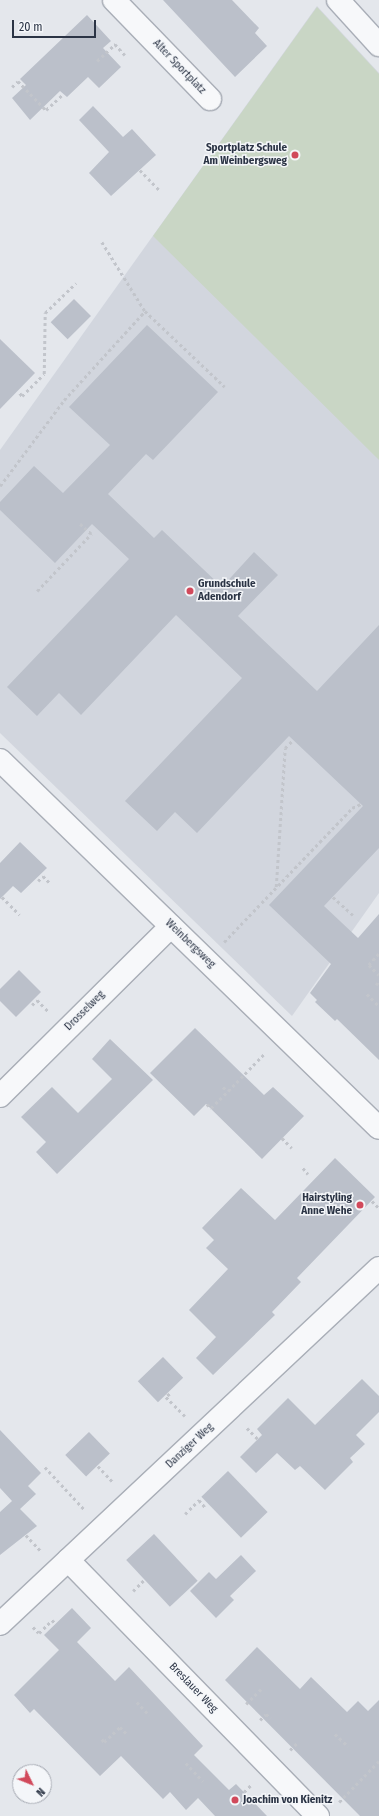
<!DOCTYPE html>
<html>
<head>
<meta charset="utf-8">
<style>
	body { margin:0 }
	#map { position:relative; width:379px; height:1816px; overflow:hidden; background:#e4e7ec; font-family:"Fira Sans Condensed",sans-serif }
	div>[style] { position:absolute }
	.built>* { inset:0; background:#d2d6de }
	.green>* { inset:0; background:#c9d6c5 }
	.building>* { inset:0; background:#bbc0ca; transform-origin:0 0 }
	.path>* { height:2.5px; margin-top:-1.25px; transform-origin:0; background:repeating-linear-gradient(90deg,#c2c5cb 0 3px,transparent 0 6px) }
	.roads { filter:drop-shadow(1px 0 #a9aeb7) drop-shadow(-1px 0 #a9aeb7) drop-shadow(0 1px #a9aeb7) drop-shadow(0 -1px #a9aeb7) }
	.minor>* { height:22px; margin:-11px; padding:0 11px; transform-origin:11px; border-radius:11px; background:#f7f8fa }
	.dots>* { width:11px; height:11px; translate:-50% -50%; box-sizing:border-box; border:2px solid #f4f6f9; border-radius:50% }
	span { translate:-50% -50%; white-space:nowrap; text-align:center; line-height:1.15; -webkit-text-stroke:3px #f4f6f9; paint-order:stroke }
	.street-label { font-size:11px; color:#2b3445 }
	.poi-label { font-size:11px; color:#2b3445; font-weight:700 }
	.right { translate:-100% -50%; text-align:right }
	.left { translate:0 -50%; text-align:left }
	.north { position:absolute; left:12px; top:1764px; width:40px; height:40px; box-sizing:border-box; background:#f4f6f9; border:1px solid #a4a8b1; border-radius:50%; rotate:133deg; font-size:11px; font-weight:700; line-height:16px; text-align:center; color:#2b3445 }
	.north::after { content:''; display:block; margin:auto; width:14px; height:18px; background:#d1495b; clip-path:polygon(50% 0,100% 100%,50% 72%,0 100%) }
	.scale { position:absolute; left:12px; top:20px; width:84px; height:18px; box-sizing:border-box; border:2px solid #2b3445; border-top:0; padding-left:5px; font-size:12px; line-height:14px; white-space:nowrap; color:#2b3445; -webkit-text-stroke:3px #f4f6f9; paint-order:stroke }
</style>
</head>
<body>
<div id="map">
	<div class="built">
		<i style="clip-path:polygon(317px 6px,379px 73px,379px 893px,292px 1016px,0 733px,0 450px)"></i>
	</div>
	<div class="green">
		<i style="clip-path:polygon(317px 7px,379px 74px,379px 460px,153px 236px)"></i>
	</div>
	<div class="building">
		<i style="clip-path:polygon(163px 0,232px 0,259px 28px,255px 33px,267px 46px,235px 77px)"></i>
		<i style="clip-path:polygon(87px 15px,111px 41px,103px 48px,121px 67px,99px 88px,88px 77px,67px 97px,60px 91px,30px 120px,12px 98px,26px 85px,20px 79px)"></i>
		<i style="clip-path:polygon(93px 106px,123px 137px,132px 129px,156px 155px,111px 196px,89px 173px,109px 152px,79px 120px)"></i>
		<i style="left:74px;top:299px;width:24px;height:33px;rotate:45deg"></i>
		<i style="clip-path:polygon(147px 325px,218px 392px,153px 460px,146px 454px,108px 494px,154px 538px,162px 530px,222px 587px,254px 552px,278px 575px,238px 616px,317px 691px,379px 625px,379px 848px,324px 906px,358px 938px,379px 914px,379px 1060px,337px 1019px,335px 1021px,315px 1002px,317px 1000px,310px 993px,331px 964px,269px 905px,363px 806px,289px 736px,197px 833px,175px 812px,157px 831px,125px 801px,242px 678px,176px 615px,81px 715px,59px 693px,37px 716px,7px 687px,129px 559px,92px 524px,55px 563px,0 510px,0 502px,34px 466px,63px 493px,110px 445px,69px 407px)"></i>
		<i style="clip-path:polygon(0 339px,35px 373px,0 409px)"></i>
		<i style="clip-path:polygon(20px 842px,47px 868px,21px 893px,13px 886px,0 899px,0 863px)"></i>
		<i style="clip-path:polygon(19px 970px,41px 992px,16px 1017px,0 1001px,0 989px)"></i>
		<i style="clip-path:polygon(195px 1028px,264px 1095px,273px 1087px,304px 1116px,262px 1159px,206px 1104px,194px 1116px,150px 1073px)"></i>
		<i style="clip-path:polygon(110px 1039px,153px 1080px,57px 1174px,36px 1152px,46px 1142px,21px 1117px,52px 1087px,78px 1113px,112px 1079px,92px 1059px)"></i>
		<i style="clip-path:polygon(335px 1158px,375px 1197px,297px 1278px,301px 1282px,272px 1312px,275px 1315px,213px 1375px,196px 1358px,216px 1337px,189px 1310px,228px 1269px,206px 1248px,214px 1240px,202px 1228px,241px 1188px,275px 1220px)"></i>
		<i style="left:163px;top:1357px;width:29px;height:35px;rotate:46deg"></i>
		<i style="clip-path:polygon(362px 1379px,379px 1396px,379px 1412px,356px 1435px,365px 1444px,350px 1458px,353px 1462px,325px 1490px,300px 1466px,295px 1470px,277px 1453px,256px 1473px,240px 1457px,262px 1435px,257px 1429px,288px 1398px,315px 1425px)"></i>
		<i style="clip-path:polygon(0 1430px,41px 1473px,28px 1486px,36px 1494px,20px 1509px,37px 1526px,0 1555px,0 1512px,12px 1501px,0 1488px)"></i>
		<i style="left:89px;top:1432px;width:30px;height:33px;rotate:46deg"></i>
		<i style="left:228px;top:1471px;width:57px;height:37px;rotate:46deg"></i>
		<i style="left:154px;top:1534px;width:64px;height:38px;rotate:47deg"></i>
		<i style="clip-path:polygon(241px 1555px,256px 1571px,230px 1596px,234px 1600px,216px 1618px,190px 1591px,209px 1572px,216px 1579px)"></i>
		<i style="clip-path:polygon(72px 1608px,91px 1628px,77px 1642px,115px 1681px,129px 1667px,203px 1746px,194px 1755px,229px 1790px,236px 1784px,267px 1816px,215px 1816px,198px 1798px,186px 1810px,170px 1792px,163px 1799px,121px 1756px,100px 1776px,34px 1709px,30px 1713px,14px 1695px,59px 1650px,44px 1635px)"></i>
		<i style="clip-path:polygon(257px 1647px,300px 1689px,311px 1677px,347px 1712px,358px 1701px,368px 1711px,379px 1700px,379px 1816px,360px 1816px,225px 1680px)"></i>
	</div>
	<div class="path">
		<i style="left:97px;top:61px;width:25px;rotate:-43deg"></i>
		<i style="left:115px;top:44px;width:15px;rotate:48deg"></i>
		<i style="left:12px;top:87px;width:8px;rotate:-45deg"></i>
		<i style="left:18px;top:81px;width:40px;rotate:46deg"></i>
		<i style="left:46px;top:110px;width:23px;rotate:-43deg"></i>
		<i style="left:140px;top:170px;width:28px;rotate:46deg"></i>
		<i style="left:102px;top:242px;width:81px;rotate:58.1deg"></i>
		<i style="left:145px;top:311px;width:110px;rotate:43.5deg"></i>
		<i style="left:20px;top:393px;width:4px;rotate:56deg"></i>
		<i style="left:22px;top:396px;width:31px;rotate:-45deg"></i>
		<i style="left:44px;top:374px;width:61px;rotate:-89.1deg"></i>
		<i style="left:45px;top:313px;width:43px;rotate:-44.1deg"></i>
		<i style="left:0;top:486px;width:107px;rotate:-53.3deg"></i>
		<i style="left:64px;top:400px;width:120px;rotate:-47.7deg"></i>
		<i style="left:37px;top:591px;width:79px;rotate:-46.5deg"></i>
		<i style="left:91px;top:534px;width:15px;rotate:-138deg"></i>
		<i style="left:38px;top:881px;width:7px;rotate:-45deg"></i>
		<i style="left:43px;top:876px;width:11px;rotate:45deg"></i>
		<i style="left:276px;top:887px;width:139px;rotate:-86.3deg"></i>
		<i style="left:285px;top:748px;width:11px;rotate:-45deg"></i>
		<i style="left:2px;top:897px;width:25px;rotate:45deg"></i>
		<i style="left:333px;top:897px;width:27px;rotate:42deg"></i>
		<i style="left:224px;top:942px;width:185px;rotate:-46.3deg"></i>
		<i style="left:352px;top:808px;width:10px;rotate:-24deg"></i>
		<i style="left:379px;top:954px;width:15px;rotate:132deg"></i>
		<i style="left:369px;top:965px;width:14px;rotate:45deg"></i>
		<i style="left:376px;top:985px;width:5px;rotate:-53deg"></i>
		<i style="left:367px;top:994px;width:17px;rotate:45deg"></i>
		<i style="left:32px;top:1005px;width:7px;rotate:-45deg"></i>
		<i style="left:37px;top:1000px;width:16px;rotate:45deg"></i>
		<i style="left:223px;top:1087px;width:6px;rotate:39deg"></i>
		<i style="left:228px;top:1091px;width:53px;rotate:-45.8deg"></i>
		<i style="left:207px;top:1104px;width:6px;rotate:45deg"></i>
		<i style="left:211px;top:1108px;width:24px;rotate:-45deg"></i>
		<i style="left:282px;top:1138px;width:14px;rotate:45deg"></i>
		<i style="left:303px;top:1168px;width:8px;rotate:50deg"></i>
		<i style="left:372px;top:1201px;width:10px;rotate:45deg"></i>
		<i style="left:170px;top:1394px;width:5px;rotate:143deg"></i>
		<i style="left:166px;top:1397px;width:27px;rotate:45deg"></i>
		<i style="left:247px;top:1428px;width:16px;rotate:45deg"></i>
		<i style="left:98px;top:1466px;width:23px;rotate:47deg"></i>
		<i style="left:45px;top:1467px;width:57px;rotate:47.1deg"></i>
		<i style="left:185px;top:1514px;width:20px;rotate:-45deg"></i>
		<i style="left:199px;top:1500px;width:9px;rotate:49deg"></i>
		<i style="left:26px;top:1535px;width:22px;rotate:47deg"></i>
		<i style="left:133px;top:1591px;width:17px;rotate:-45deg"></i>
		<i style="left:33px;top:1627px;width:8px;rotate:45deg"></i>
		<i style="left:39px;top:1633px;width:18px;rotate:-45deg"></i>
		<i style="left:52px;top:1620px;width:6px;rotate:45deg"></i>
		<i style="left:137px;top:1702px;width:18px;rotate:47deg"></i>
		<i style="left:246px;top:1704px;width:21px;rotate:-45deg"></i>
		<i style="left:260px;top:1720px;width:8px;rotate:-45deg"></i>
		<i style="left:266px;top:1714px;width:6px;rotate:39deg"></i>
		<i style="left:335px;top:1734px;width:18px;rotate:43deg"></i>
		<i style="left:102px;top:1739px;width:4px;rotate:56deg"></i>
		<i style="left:104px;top:1742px;width:22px;rotate:-43deg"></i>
		<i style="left:120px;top:1727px;width:11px;rotate:45deg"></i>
		<i style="left:290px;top:1750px;width:11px;rotate:-45deg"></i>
		<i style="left:186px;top:1763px;width:25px;rotate:47deg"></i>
		<i style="left:244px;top:1792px;width:11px;rotate:-45deg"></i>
		<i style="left:339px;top:1802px;width:57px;rotate:-45.7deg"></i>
	</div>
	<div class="roads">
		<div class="minor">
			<i style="left:114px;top:0;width:138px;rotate:45.9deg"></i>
			<i style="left:338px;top:0;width:61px;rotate:47.7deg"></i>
			<i style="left:0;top:760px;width:528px;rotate:44.16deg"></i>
			<i style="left:0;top:1096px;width:241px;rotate:-44.8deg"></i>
			<i style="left:68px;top:1560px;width:358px;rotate:45.7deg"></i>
			<i style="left:0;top:1624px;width:520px;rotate:-43.21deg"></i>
		</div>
	</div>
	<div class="dots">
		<i style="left:295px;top:155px;background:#d1495b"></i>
		<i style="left:190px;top:591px;background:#d1495b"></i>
		<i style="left:360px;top:1205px;background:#d1495b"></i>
		<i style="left:235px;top:1800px;background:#d1495b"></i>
	</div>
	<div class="street-label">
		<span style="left:179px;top:67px;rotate:46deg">Alter Sportplatz</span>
		<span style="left:190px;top:944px;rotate:44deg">Weinbergsweg</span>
		<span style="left:85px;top:1011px;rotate:-45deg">Drosselweg</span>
		<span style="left:190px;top:1446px;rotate:-43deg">Danziger Weg</span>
		<span style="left:193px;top:1688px;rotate:46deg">Breslauer Weg</span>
	</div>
	<div class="poi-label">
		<span class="right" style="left:287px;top:155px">Sportplatz Schule<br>Am Weinbergsweg</span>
		<span class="left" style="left:198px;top:591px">Grundschule<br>Adendorf</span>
		<span class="right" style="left:352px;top:1205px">Hairstyling<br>Anne Wehe</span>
		<span class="left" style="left:243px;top:1800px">Joachim von Kienitz</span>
	</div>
	<div class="north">N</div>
	<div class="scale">20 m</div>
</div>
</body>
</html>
